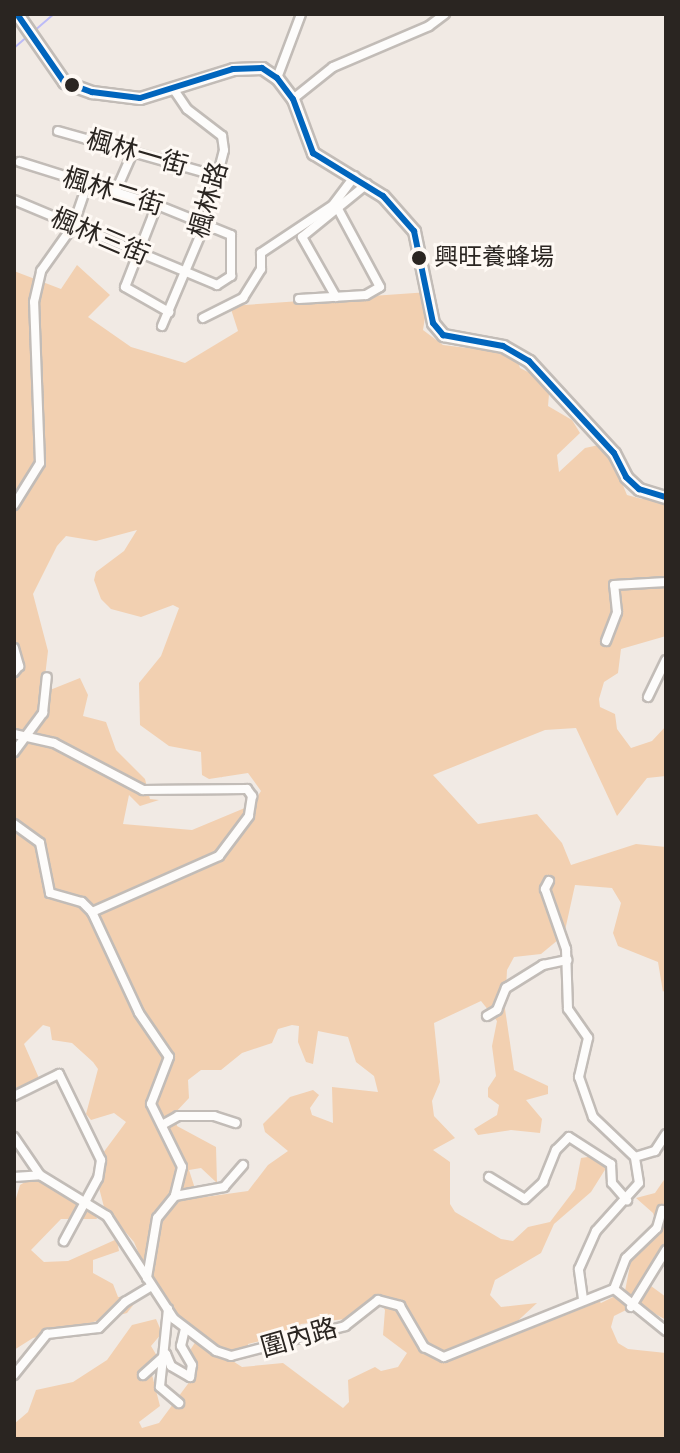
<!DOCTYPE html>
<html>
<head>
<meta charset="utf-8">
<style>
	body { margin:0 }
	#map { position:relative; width:680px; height:1453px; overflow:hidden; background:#f1eae4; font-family:"DejaVu Sans","Noto Sans TC",sans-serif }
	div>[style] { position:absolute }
	.green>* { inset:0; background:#f2d0b1 }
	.stream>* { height:2px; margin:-1px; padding:0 1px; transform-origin:1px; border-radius:1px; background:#bcbbf7 }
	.roads { filter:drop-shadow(2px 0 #c2bcb7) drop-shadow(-2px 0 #c2bcb7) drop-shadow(0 2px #c2bcb7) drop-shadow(0 -2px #c2bcb7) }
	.minor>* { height:8px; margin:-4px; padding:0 4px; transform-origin:4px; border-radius:4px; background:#fdfcfb }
	.secondary>* { height:11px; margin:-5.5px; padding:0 5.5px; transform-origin:5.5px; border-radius:5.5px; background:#fdfcfb }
	.bus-1>* { height:6px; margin:-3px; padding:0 3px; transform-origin:3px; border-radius:3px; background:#0065bd }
	.dots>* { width:22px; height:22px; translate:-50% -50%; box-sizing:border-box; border:4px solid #fef9f4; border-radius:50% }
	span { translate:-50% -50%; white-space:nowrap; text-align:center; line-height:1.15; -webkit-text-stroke:6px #fef9f4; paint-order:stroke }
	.bus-label { font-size:24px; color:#2a2521 }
	.left { translate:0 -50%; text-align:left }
	.street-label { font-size:26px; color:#2a2521 }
	.frame { position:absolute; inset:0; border:16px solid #2a2521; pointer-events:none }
</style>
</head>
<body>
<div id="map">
	<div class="green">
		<i style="clip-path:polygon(evenodd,77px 265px,110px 295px,88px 317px,131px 347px,185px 363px,238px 331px,230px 306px,429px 292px,423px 330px,443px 345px,516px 354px,520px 368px,550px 383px,548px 406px,572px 420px,580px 433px,557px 455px,559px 472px,585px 448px,599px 445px,607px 447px,627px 495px,642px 499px,666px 495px,666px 636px,621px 649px,618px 673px,604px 682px,599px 699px,600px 707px,615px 714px,617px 729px,631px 748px,652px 741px,666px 726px,666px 776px,647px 778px,617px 816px,576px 728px,545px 730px,433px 775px,478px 824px,537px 814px,562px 843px,571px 865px,636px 844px,666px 847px,666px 987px,663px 992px,658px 962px,618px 946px,613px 933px,621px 903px,612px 888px,575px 885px,564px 935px,541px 954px,514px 957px,507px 970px,505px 1009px,514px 1070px,548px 1086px,548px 1094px,526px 1100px,542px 1119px,540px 1133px,511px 1130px,478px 1135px,474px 1129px,497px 1115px,499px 1105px,488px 1097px,488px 1088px,496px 1076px,492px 1046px,497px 1021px,481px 1001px,434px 1023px,440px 1082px,432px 1101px,434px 1116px,455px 1138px,433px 1150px,450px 1162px,450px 1204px,455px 1212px,501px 1239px,513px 1241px,528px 1227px,550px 1222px,575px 1189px,581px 1158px,594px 1156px,608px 1165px,591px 1192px,554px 1224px,541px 1253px,495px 1280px,490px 1295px,501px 1307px,537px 1303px,508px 1330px,509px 1337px,590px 1292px,601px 1303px,625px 1291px,632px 1255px,655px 1239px,658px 1229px,653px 1213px,636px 1198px,655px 1193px,666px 1177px,666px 1247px,651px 1286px,666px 1297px,666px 1320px,638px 1304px,614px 1316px,611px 1327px,618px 1343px,628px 1349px,666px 1353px,666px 1439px,14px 1439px,14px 1424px,28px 1412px,36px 1390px,73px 1382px,107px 1360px,132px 1325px,156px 1319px,162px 1333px,151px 1346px,157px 1356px,150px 1367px,160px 1406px,139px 1422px,142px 1428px,159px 1423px,193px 1377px,187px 1355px,196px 1341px,174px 1325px,158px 1283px,151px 1282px,134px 1242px,104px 1207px,98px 1184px,103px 1153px,126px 1122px,114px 1113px,91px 1120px,86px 1114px,98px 1069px,93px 1062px,72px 1043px,52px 1040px,50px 1027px,43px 1025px,24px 1044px,42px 1085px,14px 1088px,14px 271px,61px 289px,77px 265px,137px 530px,124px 551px,96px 572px,94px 580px,101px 599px,111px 609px,141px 617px,173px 605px,179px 608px,161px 656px,139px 683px,140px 725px,169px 746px,201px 752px,202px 775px,209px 779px,248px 773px,261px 791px,252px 805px,192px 830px,123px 824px,129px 795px,140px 806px,159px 800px,150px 799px,145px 779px,116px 750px,106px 722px,83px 716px,88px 695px,80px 678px,50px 690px,44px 685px,48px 651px,33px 594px,57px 546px,66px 536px,96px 541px,137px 530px,77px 265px,292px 1025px,299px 1026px,298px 1042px,306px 1062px,313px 1064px,318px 1031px,348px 1037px,356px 1062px,374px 1076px,378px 1092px,332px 1087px,333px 1123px,312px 1115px,310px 1108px,319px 1095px,313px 1090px,290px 1097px,263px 1124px,265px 1132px,288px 1151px,268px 1165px,248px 1191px,198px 1198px,189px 1170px,201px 1168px,217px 1183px,216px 1147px,177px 1126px,175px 1113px,189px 1098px,188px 1080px,201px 1070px,221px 1070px,242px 1053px,272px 1043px,278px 1029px,292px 1025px,77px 265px,379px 1302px,385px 1310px,383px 1335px,407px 1353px,398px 1367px,381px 1371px,375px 1367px,348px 1380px,349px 1402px,343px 1408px,283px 1363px,242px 1367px,228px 1358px,248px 1351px,248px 1344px,289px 1334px,301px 1324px,345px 1319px,379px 1302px)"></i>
		<i style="clip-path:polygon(35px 1176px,94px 1211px,97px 1219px,61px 1219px,31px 1250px,44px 1262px,68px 1261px,117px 1239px,119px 1251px,93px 1260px,93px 1273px,113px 1284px,118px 1297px,141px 1295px,127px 1313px,33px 1338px,14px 1350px,14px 1205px,20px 1185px)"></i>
	</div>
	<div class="stream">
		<i style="left:33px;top:32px;width:28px;rotate:-41deg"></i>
		<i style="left:14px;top:48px;width:18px;rotate:-41deg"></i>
	</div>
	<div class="roads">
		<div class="minor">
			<i style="left:277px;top:78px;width:68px;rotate:-69.4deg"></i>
			<i style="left:293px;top:99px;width:51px;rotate:-38.7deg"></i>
			<i style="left:333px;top:67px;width:104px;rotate:-23.1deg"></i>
			<i style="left:429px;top:26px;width:20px;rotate:-37deg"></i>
			<i style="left:58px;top:131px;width:165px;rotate:15.8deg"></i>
			<i style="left:115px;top:193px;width:45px;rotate:-66.3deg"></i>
			<i style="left:14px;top:200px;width:220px;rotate:22.7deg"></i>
			<i style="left:217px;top:285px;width:17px;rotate:-33deg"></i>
			<i style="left:231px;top:276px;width:41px;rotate:-90deg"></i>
			<i style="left:231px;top:235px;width:80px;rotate:-157.9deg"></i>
			<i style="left:157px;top:205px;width:144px;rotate:-162.6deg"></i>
			<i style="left:157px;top:205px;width:88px;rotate:111.3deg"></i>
			<i style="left:125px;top:287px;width:51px;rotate:29.6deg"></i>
			<i style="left:336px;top:297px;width:69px;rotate:-119.5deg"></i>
			<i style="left:302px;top:237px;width:84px;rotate:-39.2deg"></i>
			<i style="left:299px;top:299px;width:67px;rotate:-3.4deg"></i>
			<i style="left:366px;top:295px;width:16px;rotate:-30deg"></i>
			<i style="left:380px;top:287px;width:89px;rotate:-118.3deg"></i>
			<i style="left:203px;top:318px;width:45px;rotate:-26.6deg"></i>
			<i style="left:243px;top:298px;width:34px;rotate:-58deg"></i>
			<i style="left:261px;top:269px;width:16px;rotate:-90deg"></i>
			<i style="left:261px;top:253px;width:87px;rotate:-33.7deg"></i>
			<i style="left:333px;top:205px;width:36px;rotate:-53deg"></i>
			<i style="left:162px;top:326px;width:111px;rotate:-67.1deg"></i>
			<i style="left:205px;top:224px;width:76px;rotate:-75.6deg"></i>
			<i style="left:224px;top:150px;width:14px;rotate:-98deg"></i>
			<i style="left:222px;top:136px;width:44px;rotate:-142.4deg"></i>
			<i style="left:187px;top:109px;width:23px;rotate:-124deg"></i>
			<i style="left:14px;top:505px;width:49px;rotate:-58.2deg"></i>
			<i style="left:40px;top:463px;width:161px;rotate:-92.1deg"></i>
			<i style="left:34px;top:302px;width:32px;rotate:-77deg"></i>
			<i style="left:41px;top:271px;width:55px;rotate:-54.6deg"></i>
			<i style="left:73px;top:226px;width:43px;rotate:-71.1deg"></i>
			<i style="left:606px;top:641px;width:31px;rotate:-69deg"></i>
			<i style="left:617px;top:612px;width:27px;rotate:-96deg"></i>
			<i style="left:614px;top:585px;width:52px;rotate:-3.3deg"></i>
			<i style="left:14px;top:648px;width:19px;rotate:74deg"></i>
			<i style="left:19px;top:666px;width:8px;rotate:130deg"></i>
			<i style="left:648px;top:697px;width:41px;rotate:-64.1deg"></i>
			<i style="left:14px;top:734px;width:41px;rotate:12.7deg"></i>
			<i style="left:54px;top:743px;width:101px;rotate:27.8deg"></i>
			<i style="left:143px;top:790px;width:104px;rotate:-0.6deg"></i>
			<i style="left:247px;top:789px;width:9px;rotate:54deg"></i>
			<i style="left:252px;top:796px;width:20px;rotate:99deg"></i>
			<i style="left:249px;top:816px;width:50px;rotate:126.9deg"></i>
			<i style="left:219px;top:856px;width:139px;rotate:156.2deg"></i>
			<i style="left:14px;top:752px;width:49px;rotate:-53.4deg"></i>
			<i style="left:43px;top:713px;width:36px;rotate:-84deg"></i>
			<i style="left:14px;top:824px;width:32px;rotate:36deg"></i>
			<i style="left:40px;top:843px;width:51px;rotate:78.7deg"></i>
			<i style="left:50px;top:893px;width:33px;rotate:16deg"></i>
			<i style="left:82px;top:902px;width:14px;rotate:45deg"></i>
			<i style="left:92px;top:912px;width:111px;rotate:65deg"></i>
			<i style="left:139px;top:1013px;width:53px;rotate:55.7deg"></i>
			<i style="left:169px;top:1057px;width:50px;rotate:111deg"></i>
			<i style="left:151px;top:1104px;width:70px;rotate:63.8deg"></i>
			<i style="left:182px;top:1167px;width:30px;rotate:104deg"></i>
			<i style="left:175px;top:1196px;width:28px;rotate:129deg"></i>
			<i style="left:157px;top:1218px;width:61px;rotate:99.5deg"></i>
			<i style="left:549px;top:881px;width:9px;rotate:117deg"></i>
			<i style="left:545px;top:889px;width:64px;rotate:70.7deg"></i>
			<i style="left:566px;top:949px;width:60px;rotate:88.1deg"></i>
			<i style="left:568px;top:1009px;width:35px;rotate:55deg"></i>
			<i style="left:588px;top:1038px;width:40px;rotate:103deg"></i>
			<i style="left:579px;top:1077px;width:42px;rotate:70.7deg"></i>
			<i style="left:593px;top:1117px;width:58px;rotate:43.6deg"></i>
			<i style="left:635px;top:1157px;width:21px;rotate:-17deg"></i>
			<i style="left:655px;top:1151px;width:20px;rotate:-57deg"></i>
			<i style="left:487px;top:1016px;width:12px;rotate:-31deg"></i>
			<i style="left:497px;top:1010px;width:24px;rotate:-68deg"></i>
			<i style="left:506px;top:988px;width:44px;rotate:-31.9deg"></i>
			<i style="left:543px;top:965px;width:25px;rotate:-12deg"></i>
			<i style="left:14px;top:1096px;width:50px;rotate:-26.1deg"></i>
			<i style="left:59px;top:1074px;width:96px;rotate:64deg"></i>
			<i style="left:101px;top:1160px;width:18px;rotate:99deg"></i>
			<i style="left:98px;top:1178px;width:72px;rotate:118.4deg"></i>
			<i style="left:162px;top:1125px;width:18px;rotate:-29deg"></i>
			<i style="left:178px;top:1116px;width:36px"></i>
			<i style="left:214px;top:1116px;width:23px;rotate:18deg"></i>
			<i style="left:14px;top:1137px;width:46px;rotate:55.6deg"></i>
			<i style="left:40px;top:1175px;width:79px;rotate:31.5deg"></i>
			<i style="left:107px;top:1216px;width:123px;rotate:57deg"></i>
			<i style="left:174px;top:1319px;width:53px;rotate:37.3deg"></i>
			<i style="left:216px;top:1351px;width:16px;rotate:18deg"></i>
			<i style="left:231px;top:1356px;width:118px;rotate:-14.7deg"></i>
			<i style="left:345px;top:1326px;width:42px;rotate:-38.2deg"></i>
			<i style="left:378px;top:1300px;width:23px;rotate:15deg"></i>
			<i style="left:400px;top:1306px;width:48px;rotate:59.7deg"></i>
			<i style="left:424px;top:1347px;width:22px;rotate:27deg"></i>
			<i style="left:444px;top:1357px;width:183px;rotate:-21.8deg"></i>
			<i style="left:614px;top:1289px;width:67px;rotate:38.9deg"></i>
			<i style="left:14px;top:1177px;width:26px;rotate:-4deg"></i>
			<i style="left:489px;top:1177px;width:42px;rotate:31.4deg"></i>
			<i style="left:525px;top:1199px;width:25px;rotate:-43deg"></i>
			<i style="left:543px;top:1182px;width:35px;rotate:-68deg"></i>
			<i style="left:556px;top:1150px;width:18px;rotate:-45deg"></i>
			<i style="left:569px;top:1137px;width:50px;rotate:32.7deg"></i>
			<i style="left:611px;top:1164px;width:19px;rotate:87deg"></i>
			<i style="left:612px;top:1183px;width:23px;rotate:49deg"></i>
			<i style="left:175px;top:1196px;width:50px;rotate:-10.4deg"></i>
			<i style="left:224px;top:1187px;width:29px;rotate:-49deg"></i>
			<i style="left:614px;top:1289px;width:33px;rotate:-69deg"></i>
			<i style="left:626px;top:1258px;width:43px;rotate:-44.1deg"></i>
			<i style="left:657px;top:1228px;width:19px;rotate:-74deg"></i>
			<i style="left:583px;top:1299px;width:30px;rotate:-98deg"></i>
			<i style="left:579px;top:1269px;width:42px;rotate:-65.9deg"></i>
			<i style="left:596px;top:1231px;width:64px;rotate:-48.1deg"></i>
			<i style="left:639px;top:1183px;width:26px;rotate:-99deg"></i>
			<i style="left:631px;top:1307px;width:67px;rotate:-58.4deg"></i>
			<i style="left:168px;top:1309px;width:78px;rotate:95.9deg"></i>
			<i style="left:160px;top:1387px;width:25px;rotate:40deg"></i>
			<i style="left:14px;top:1375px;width:53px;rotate:-51.2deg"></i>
			<i style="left:47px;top:1334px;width:52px;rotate:-6.6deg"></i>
			<i style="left:99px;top:1328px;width:37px;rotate:-45deg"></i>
			<i style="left:125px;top:1302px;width:31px;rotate:-31deg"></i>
			<i style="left:143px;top:1375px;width:31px;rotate:-42deg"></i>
			<i style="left:166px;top:1354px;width:13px;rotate:67deg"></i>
			<i style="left:171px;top:1366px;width:22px;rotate:30deg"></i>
			<i style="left:190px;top:1377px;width:12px;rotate:-81deg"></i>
			<i style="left:192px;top:1365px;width:22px;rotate:-120deg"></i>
			<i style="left:181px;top:1346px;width:18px;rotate:-77deg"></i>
		</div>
		<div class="secondary">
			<i style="left:17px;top:14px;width:83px;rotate:55.3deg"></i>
			<i style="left:64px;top:82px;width:30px;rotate:20deg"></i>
			<i style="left:92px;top:92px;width:48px;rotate:7.1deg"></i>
			<i style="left:140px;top:98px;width:97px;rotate:-17.3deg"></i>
			<i style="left:233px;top:69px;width:29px;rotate:-2deg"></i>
			<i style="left:262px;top:68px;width:18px;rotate:34deg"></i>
			<i style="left:277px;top:78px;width:26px;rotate:53deg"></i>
			<i style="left:293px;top:99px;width:58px;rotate:69.7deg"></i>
			<i style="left:313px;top:153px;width:82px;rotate:31.6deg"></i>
			<i style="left:383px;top:196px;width:47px;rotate:48.5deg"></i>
			<i style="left:414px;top:231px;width:94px;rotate:78.3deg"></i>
			<i style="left:433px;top:323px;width:16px;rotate:50deg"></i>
			<i style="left:443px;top:335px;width:61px;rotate:10.4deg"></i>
			<i style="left:503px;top:346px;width:30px;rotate:30deg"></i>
			<i style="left:529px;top:361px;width:125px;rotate:47.3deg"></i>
			<i style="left:614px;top:453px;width:27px;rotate:63deg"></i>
			<i style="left:626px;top:477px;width:18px;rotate:43deg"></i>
			<i style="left:639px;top:489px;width:28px;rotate:17deg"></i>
		</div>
	</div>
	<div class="bus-1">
		<i style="left:17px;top:14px;width:83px;rotate:55.3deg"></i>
		<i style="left:64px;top:82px;width:30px;rotate:20deg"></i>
		<i style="left:92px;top:92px;width:48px;rotate:7.1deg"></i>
		<i style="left:140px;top:98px;width:97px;rotate:-17.3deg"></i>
		<i style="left:233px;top:69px;width:29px;rotate:-2deg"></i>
		<i style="left:262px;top:68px;width:18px;rotate:34deg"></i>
		<i style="left:277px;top:78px;width:26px;rotate:53deg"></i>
		<i style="left:293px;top:99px;width:58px;rotate:69.7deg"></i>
		<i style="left:313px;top:153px;width:82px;rotate:31.6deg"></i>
		<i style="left:383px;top:196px;width:47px;rotate:48.5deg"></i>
		<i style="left:414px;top:231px;width:94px;rotate:78.3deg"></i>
		<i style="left:433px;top:323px;width:16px;rotate:50deg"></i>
		<i style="left:443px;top:335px;width:61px;rotate:10.4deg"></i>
		<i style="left:503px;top:346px;width:30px;rotate:30deg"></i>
		<i style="left:529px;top:361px;width:125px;rotate:47.3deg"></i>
		<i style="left:614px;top:453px;width:27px;rotate:63deg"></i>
		<i style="left:626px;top:477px;width:18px;rotate:43deg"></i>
		<i style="left:639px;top:489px;width:28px;rotate:17deg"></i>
	</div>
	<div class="dots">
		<i style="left:72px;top:85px;background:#2a2521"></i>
		<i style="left:419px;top:258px;background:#2a2521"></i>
	</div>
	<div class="bus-label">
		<span class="left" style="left:434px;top:258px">興旺養蜂場</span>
	</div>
	<div class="street-label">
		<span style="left:137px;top:153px;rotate:16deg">楓林一街</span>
		<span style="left:113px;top:192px;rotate:17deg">楓林二街</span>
		<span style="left:209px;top:200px;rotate:-74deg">楓林路</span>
		<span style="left:100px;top:237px;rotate:23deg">楓林三街</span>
		<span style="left:299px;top:1338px;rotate:-16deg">圍內路</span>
	</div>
	<div class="frame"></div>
</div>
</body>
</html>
